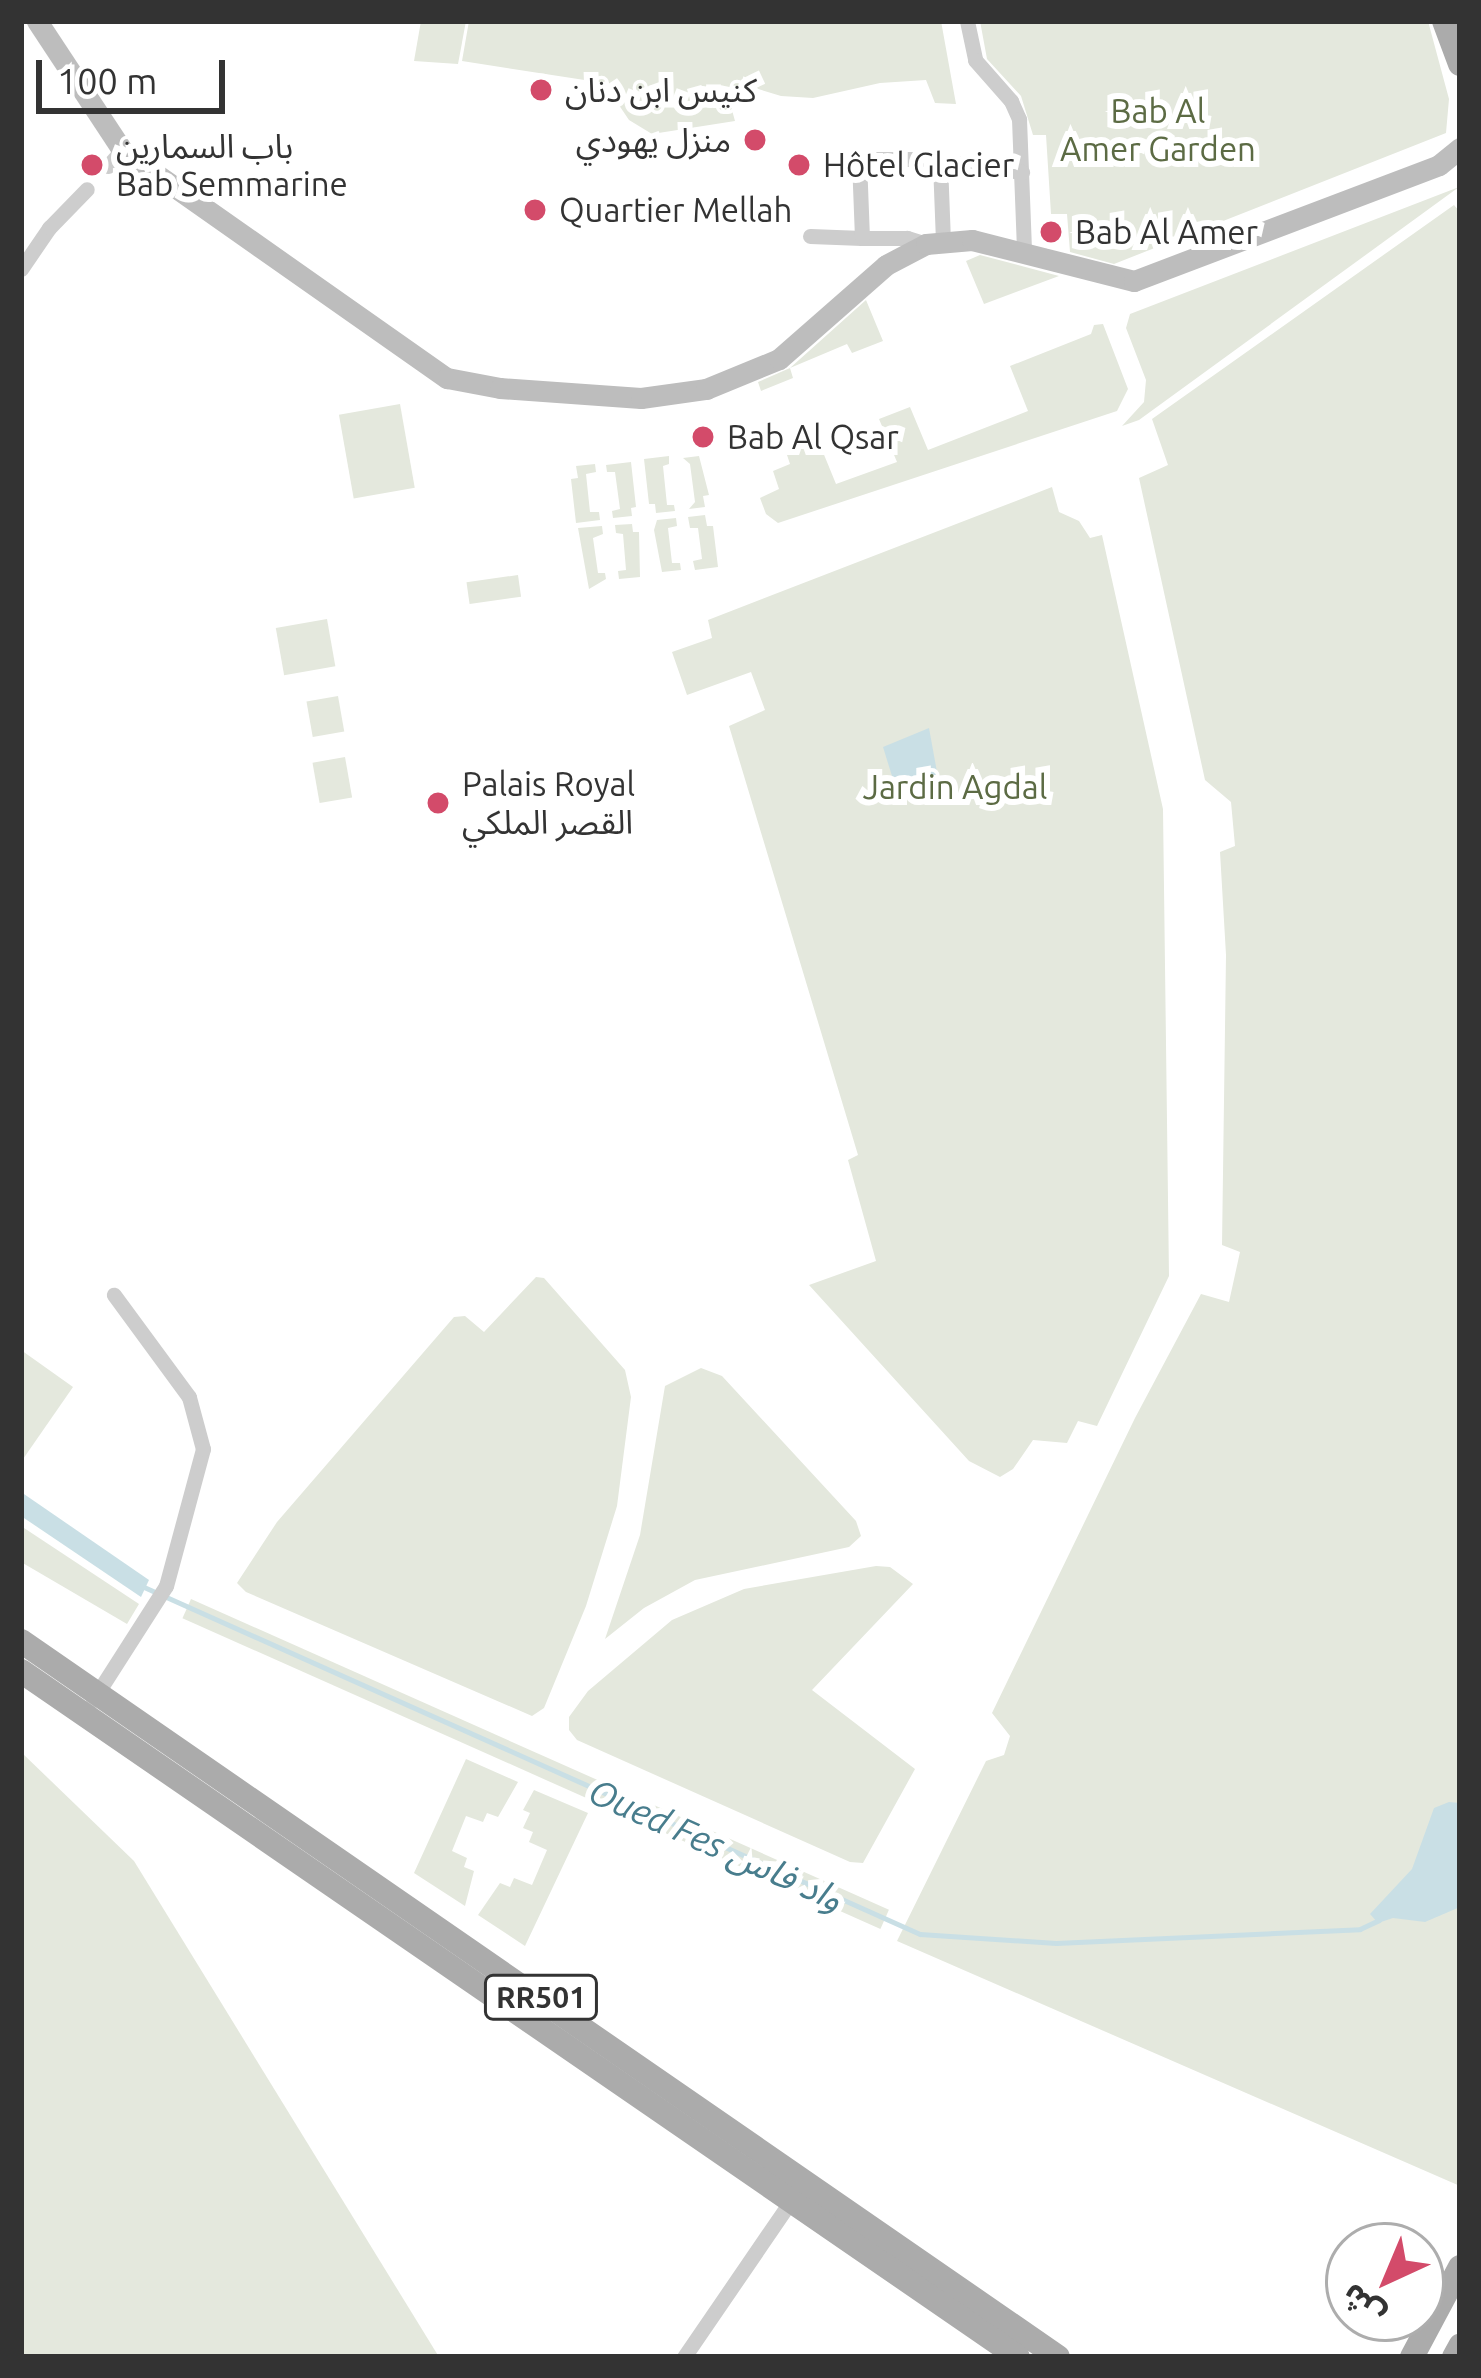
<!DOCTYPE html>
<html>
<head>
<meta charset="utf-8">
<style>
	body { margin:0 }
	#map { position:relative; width:1481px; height:2378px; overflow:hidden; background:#fff; font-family:Ubuntu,"Noto Sans Arabic",sans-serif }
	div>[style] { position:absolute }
	.green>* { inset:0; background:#e4e8dd; transform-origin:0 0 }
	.water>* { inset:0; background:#c9dfe5 }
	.stream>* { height:4.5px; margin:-2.25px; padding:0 2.25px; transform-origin:2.25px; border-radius:2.25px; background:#c9dfe5 }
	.street>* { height:15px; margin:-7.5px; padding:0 7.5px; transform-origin:7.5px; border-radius:7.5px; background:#cdcdcd }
	.secondary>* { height:21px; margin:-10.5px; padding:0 10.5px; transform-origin:10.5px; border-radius:10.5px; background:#bdbdbd }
	.primary>* { height:24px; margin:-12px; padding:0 12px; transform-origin:12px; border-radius:12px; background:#ababab }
	.dots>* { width:33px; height:33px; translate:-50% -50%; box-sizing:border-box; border:6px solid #fff; border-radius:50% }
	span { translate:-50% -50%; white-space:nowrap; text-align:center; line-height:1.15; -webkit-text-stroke:12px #fff; paint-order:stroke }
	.shield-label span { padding:3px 9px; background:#fff; border:3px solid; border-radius:9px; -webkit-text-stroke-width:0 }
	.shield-label { font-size:30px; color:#333; font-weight:700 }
	.poi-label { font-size:33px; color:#333 }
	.left { translate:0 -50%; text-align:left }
	.right { translate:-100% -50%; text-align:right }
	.park-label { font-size:33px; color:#5c6b44 }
	.water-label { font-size:36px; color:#487d8d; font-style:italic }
	.frame { position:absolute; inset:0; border:24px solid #333; pointer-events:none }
	.north { position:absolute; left:1325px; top:2222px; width:120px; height:120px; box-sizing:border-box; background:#fff; border:3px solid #adadad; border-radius:50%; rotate:224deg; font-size:33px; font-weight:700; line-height:48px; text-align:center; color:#333 }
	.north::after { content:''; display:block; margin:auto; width:42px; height:54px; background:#d34b6a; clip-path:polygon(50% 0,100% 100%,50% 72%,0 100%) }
	.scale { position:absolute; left:36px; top:60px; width:189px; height:54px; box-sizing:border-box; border:6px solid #333; border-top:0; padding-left:15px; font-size:36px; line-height:42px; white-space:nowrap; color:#333; -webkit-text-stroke:9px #fff; paint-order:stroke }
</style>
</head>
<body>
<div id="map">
	<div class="green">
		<i style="clip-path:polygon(421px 21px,466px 21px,458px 64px,414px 61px)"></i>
		<i style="clip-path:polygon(469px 21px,941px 21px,956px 104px,935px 103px,926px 80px,880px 83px,813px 98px,781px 96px,742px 84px,727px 92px,735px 121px,652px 134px,629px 120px,604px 83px,462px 61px)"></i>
		<i style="clip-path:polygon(980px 21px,1428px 21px,1449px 99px,1446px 133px,1114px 264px,1070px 252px,1067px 214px,1051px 214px,1046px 135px,1033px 135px,1021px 96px,987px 59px)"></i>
		<i style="clip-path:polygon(1459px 187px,1139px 420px,1122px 426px,1144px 402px,1146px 380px,1126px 328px,1130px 314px)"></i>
		<i style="clip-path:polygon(1454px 205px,1460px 212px,1460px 2186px,897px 1941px,986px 1761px,1004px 1755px,1010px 1736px,992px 1713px,1135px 1418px,1201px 1294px,1229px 1302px,1240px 1252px,1222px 1245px,1226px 955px,1220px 852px,1235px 846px,1231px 802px,1205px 780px,1139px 478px,1168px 465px,1152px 419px)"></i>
		<i style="clip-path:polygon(980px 255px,1059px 276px,984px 304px,966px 261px)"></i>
		<i style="clip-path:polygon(866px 300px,883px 341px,852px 353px,847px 344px,790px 368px,793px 378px,761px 391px,758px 382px,790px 368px)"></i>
		<i style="clip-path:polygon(1103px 324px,1128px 389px,1117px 411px,778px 523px,766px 514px,760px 498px,779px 489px,773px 471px,790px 464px,786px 452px,818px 440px,836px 484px,897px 462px,879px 419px,910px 407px,928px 450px,1028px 411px,1010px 366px,1091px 334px,1094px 325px)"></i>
		<i style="left:400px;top:404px;width:85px;height:62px;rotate:80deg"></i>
		<i style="clip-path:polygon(669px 456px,669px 464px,663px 466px,667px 505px,674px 505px,675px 511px,656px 513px,655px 504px,649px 504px,644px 459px)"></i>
		<i style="clip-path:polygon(699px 456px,709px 495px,703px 496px,705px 507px,689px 509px,695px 502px,690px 464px,683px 458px)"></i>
		<i style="clip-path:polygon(631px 462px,636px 507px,631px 508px,632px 516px,613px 518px,612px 511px,620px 509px,615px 472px,607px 472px,606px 465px)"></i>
		<i style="clip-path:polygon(595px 464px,596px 472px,586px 474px,590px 512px,599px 512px,600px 520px,576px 523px,571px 479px,578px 478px,576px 466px)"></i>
		<i style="clip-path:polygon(1052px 487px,1059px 512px,1079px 521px,1090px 538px,1102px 535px,1163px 809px,1169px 1276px,1097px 1426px,1078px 1421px,1067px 1443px,1033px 1440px,1013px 1469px,1000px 1477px,969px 1461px,809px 1285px,876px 1261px,848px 1160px,858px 1155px,729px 726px,765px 710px,751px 672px,687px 695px,672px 652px,712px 638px,708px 620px)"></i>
		<i style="clip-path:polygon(705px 515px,707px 526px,713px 526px,718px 567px,695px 570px,693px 561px,702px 559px,698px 528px,690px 528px,688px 517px)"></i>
		<i style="clip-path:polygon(676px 518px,677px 526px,668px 528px,672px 563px,680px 563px,681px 570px,662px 572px,654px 530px,657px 520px)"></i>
		<i style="clip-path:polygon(632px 524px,633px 532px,639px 532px,640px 577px,619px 579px,618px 571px,626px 570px,623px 534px,616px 533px,615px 525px)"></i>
		<i style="clip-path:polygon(602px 526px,603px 534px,593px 538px,598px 573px,605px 573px,606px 579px,589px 589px,578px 528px)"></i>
		<i style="left:518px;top:575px;width:22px;height:52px;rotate:82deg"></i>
		<i style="left:327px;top:619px;width:48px;height:52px;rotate:80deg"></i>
		<i style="left:338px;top:696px;width:36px;height:32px;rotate:80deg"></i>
		<i style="left:345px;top:757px;width:41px;height:33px;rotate:80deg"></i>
		<i style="clip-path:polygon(536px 1277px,544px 1278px,625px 1370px,631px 1397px,617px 1506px,586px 1606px,544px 1708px,532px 1716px,246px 1592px,237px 1583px,277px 1522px,454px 1317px,465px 1316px,484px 1332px)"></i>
		<i style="clip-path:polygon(21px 1350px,73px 1387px,21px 1462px)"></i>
		<i style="clip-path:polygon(701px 1368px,722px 1376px,856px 1521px,861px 1536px,849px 1547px,695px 1580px,644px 1608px,605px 1639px,640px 1535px,665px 1386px)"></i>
		<i style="clip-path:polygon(21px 1526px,139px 1604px,127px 1624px,21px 1562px)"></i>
		<i style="clip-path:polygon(876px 1566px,890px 1567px,913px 1584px,812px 1690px,915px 1769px,863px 1863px,850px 1862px,577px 1740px,569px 1730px,569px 1717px,588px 1691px,672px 1620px,744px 1589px)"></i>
		<i style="left:191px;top:1599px;width:764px;height:21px;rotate:24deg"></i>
		<i style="clip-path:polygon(21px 1752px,134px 1861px,439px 2357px,21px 2357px)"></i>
		<i style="clip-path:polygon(466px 1759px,518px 1782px,498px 1817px,487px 1813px,483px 1822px,466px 1816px,452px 1851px,467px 1858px,464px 1867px,474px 1871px,465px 1906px,414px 1873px)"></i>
		<i style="clip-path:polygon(534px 1790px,588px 1813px,525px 1946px,478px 1915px,500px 1883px,510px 1887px,514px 1878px,532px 1885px,547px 1850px,529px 1842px,533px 1832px,523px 1828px,530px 1813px,523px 1810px)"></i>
	</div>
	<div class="water">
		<i style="clip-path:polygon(929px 728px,941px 794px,917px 801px,896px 789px,883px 747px)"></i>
		<i style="clip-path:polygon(21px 1492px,149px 1580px,141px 1597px,21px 1516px)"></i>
		<i style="clip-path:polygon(1449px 1802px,1460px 1803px,1460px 1907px,1425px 1922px,1393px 1918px,1378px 1923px,1370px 1914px,1412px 1869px,1434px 1808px)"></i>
	</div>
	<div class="stream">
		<i style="left:142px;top:1586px;width:852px;rotate:24.1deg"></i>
		<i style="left:920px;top:1934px;width:136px;rotate:3.8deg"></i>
		<i style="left:1056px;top:1943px;width:304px;rotate:-2.6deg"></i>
		<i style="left:1360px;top:1929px;width:21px;rotate:-25deg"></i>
	</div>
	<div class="street">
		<i style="left:967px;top:21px;width:40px;rotate:78deg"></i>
		<i style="left:975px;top:60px;width:55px;rotate:48.7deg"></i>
		<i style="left:1011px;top:101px;width:20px;rotate:66deg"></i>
		<i style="left:1019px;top:119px;width:133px;rotate:87.8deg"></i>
		<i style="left:940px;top:163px;width:78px;rotate:87.8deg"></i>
		<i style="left:108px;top:166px;width:21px;rotate:-49deg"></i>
		<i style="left:810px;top:236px;width:52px;rotate:2.2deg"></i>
		<i style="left:926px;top:244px;width:20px;rotate:-162deg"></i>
		<i style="left:907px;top:238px;width:45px;rotate:180deg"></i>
		<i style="left:862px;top:238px;width:79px;rotate:-92.2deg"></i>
		<i style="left:859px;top:159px;width:63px"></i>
		<i style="left:922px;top:159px;width:101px;rotate:7.4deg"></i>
		<i style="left:21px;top:269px;width:50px;rotate:-55.7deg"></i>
		<i style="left:49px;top:228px;width:54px;rotate:-45.7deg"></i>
		<i style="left:93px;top:1700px;width:135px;rotate:-57.4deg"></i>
		<i style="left:166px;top:1586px;width:142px;rotate:-74.9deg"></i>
		<i style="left:203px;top:1449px;width:54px;rotate:-105.1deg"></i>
		<i style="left:189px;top:1397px;width:127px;rotate:-126.3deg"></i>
		<i style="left:684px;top:2357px;width:188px;rotate:-55.6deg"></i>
	</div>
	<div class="secondary">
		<i style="left:37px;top:21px;width:154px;rotate:56.6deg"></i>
		<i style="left:122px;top:150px;width:397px;rotate:35.1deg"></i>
		<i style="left:447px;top:378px;width:54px;rotate:10.7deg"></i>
		<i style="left:500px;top:388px;width:141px;rotate:4.1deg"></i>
		<i style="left:641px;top:398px;width:66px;rotate:-7.9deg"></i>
		<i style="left:706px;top:389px;width:79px;rotate:-22.3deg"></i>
		<i style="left:779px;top:359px;width:142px;rotate:-41.3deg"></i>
		<i style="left:886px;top:265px;width:45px;rotate:-27.7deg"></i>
		<i style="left:926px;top:244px;width:46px;rotate:-5deg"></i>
		<i style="left:972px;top:240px;width:167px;rotate:14.2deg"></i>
		<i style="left:1134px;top:281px;width:326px;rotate:-20.8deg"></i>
		<i style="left:1439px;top:165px;width:27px;rotate:-39deg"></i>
	</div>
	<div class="primary">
		<i style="left:1444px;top:21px;width:46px;rotate:69.6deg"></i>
		<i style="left:21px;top:1641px;width:1260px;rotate:34.62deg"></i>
		<i style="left:21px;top:1671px;width:1210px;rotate:34.53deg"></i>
		<i style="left:1412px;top:2357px;width:102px;rotate:-61.9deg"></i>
		<i style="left:1454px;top:2357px;width:13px;rotate:-61deg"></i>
	</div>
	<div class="dots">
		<i style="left:541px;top:90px;background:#d34b6a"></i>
		<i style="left:755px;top:140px;background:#d34b6a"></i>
		<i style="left:92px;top:165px;background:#d34b6a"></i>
		<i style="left:799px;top:165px;background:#d34b6a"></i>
		<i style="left:535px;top:210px;background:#d34b6a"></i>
		<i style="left:1051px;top:232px;background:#d34b6a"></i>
		<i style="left:703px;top:437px;background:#d34b6a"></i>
		<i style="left:438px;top:803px;background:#d34b6a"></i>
	</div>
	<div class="shield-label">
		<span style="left:541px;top:1997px">RR501</span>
	</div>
	<div class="poi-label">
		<span class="left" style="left:565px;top:90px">كنيس ابن دنان</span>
		<span class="right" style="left:731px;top:140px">منزل يهودي</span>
		<span class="left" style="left:116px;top:165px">باب السمارين<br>Bab Semmarine</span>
		<span class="left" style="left:823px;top:165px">Hôtel Glacier</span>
		<span class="left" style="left:559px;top:210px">Quartier Mellah</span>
		<span class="left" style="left:1075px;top:232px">Bab Al Amer</span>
		<span class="left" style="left:727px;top:437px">Bab Al Qsar</span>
		<span class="left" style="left:462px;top:803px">Palais Royal<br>القصر الملكي</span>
	</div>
	<div class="park-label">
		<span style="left:1158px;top:130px">Bab Al<br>Amer Garden</span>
		<span style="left:955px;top:787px">Jardin Agdal</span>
	</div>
	<div class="water-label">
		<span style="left:716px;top:1844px;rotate:24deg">Oued Fes واد فاس</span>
	</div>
	<div class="frame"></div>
	<div class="north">ش</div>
	<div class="scale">100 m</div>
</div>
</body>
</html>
